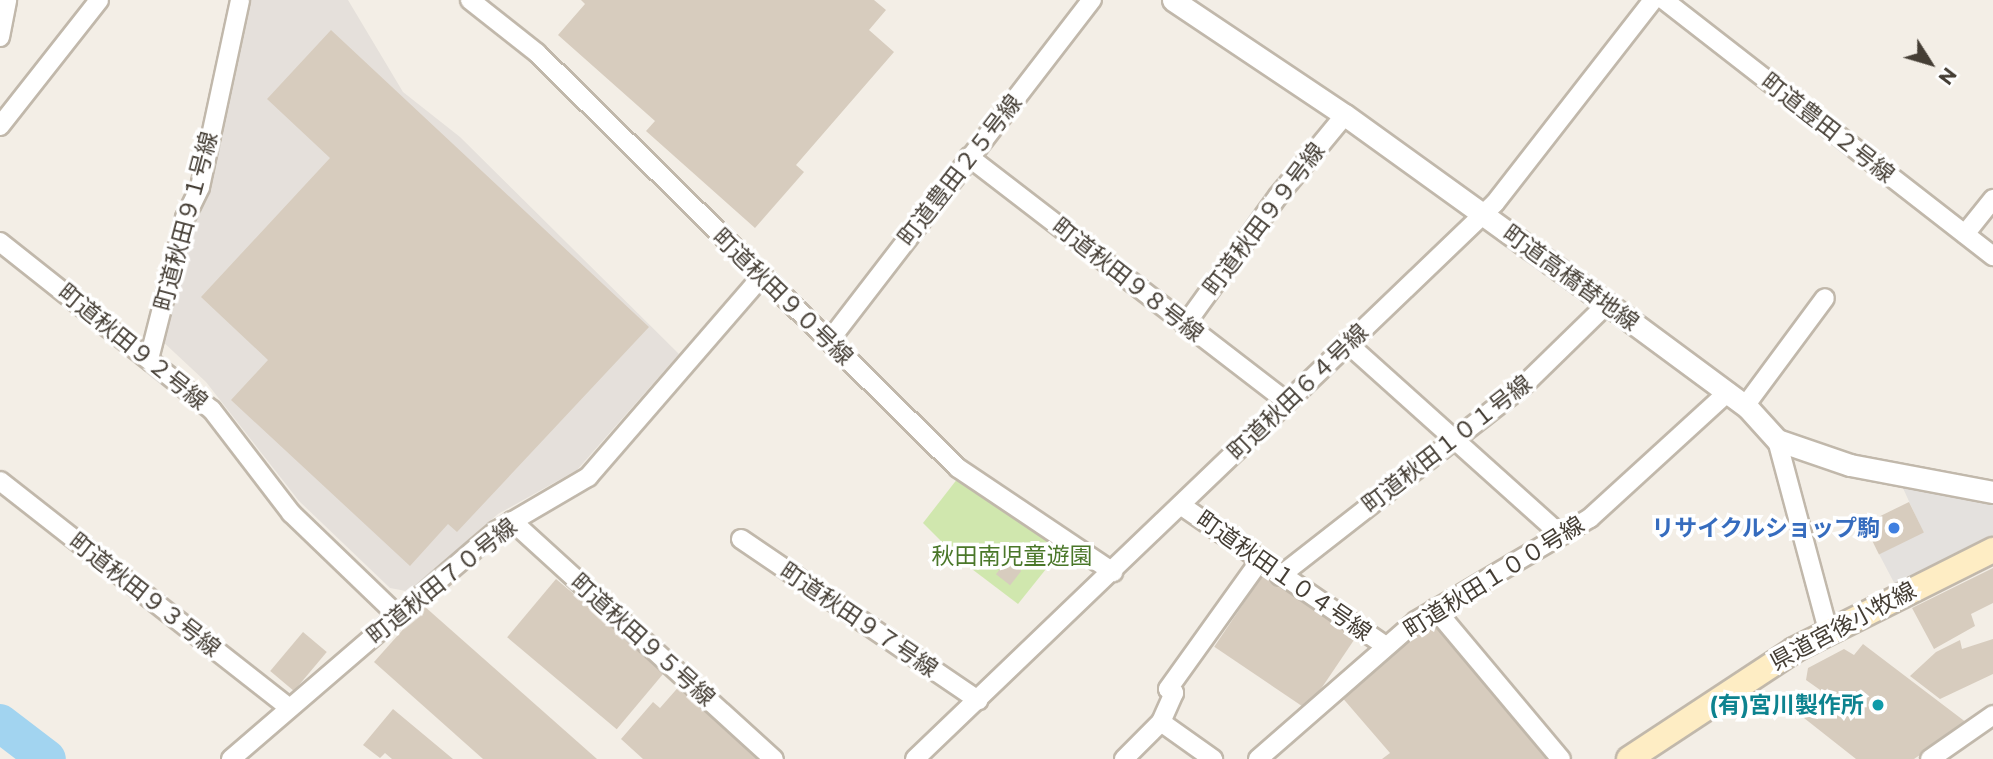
<!DOCTYPE html>
<html>
<head>
<meta charset="utf-8">
<style>
	body { margin:0 }
	#map { position:relative; width:1993px; height:759px; overflow:hidden; background:#f3eee6; font-family:Montserrat,"Noto Sans JP",sans-serif }
	div>[style] { position:absolute }
	.industrial>* { inset:0; background:#e5e0db }
	.green>* { inset:0; background:#d0e7ae }
	.parking>* { inset:0; background:#e4e1de }
	.river>* { height:38px; margin:-19px; padding:0 19px; transform-origin:19px; border-radius:19px; background:#a2d4f0 }
	.building>* { inset:0; background:#d7ccbe; transform-origin:0 0 }
	.roads { filter:drop-shadow(2px 0 #c1b8ab) drop-shadow(-2px 0 #c1b8ab) drop-shadow(0 2px #c1b8ab) drop-shadow(0 -2px #c1b8ab) }
	.minor>* { height:18px; margin:-9px; padding:0 9px; transform-origin:9px; border-radius:9px; background:#fff }
	.tertiary>* { height:21px; margin:-10.5px; padding:0 10.5px; transform-origin:10.5px; border-radius:10.5px; background:#fff }
	.secondary>* { height:24px; margin:-12px; padding:0 12px; transform-origin:12px; border-radius:12px; background:#feedc4 }
	.dots>* { width:19px; height:19px; translate:-50% -50%; box-sizing:border-box; border:4px solid #fff; border-radius:50% }
	span { translate:-50% -50%; white-space:nowrap; text-align:center; line-height:1.15; -webkit-text-stroke:7px #fff; paint-order:stroke }
	.street-label { font-size:23px; color:#453e35 }
	.shop-label { font-size:23px; color:#366cbe; font-weight:700 }
	.right { translate:-100% -50%; text-align:right }
	.park-label { font-size:23px; color:#4a7729 }
	.culture-label { font-size:23px; color:#0d838f; font-weight:700 }
	.north { position:absolute; left:1895px; top:28px; width:70px; height:70px; -webkit-text-stroke:5px #fff; paint-order:stroke; rotate:127deg; font-size:19px; font-weight:700; line-height:28px; text-align:center; color:#453e35 }
	.north::after { content:''; display:block; margin:auto; width:24px; height:32px; background:#453e35; clip-path:polygon(50% 0,100% 100%,50% 72%,0 100%) }
</style>
</head>
<body>
<div id="map">
	<div class="industrial">
		<i style="clip-path:polygon(245px 0,348px 0,403px 92px,460px 137px,679px 354px,577px 470px,498px 514px,411px 592px,390px 588px,299px 501px,206px 382px,160px 339px,239px 58px)"></i>
	</div>
	<div class="green">
		<i style="clip-path:polygon(958px 478px,1062px 549px,1018px 604px,960px 560px,923px 523px)"></i>
	</div>
	<div class="parking">
		<i style="clip-path:polygon(1897px 475px,1993px 492px,1993px 550px,1900px 594px,1879px 554px,1923px 532px)"></i>
	</div>
	<div class="river">
		<i style="left:0;top:723px;width:59px;rotate:37.5deg"></i>
	</div>
	<div class="building">
		<i style="clip-path:polygon(581px 0,874px 0,886px 10px,869px 30px,894px 52px,796px 165px,804px 172px,755px 228px,646px 131px,655px 121px,558px 35px,585px 4px)"></i>
		<i style="clip-path:polygon(331px 30px,649px 327px,457px 532px,448px 524px,410px 566px,231px 400px,268px 360px,201px 297px,330px 158px,267px 99px)"></i>
		<i style="left:1909px;top:502px;width:34px;height:50px;rotate:64deg"></i>
		<i style="left:1007px;top:560px;width:18px;height:18px;rotate:38deg"></i>
		<i style="clip-path:polygon(1993px 568px,1993px 603px,1971px 614px,1975px 626px,1934px 649px,1912px 608px)"></i>
		<i style="left:1264px;top:573px;width:112px;height:89px;rotate:34deg"></i>
		<i style="left:556px;top:579px;width:143px;height:76px;rotate:40deg"></i>
		<i style="clip-path:polygon(424px 606px,545px 713px,597px 759px,483px 759px,374px 662px)"></i>
		<i style="clip-path:polygon(1429px 617px,1553px 759px,1382px 759px,1390px 753px,1340px 695px)"></i>
		<i style="left:303px;top:632px;width:31px;height:51px;rotate:40deg"></i>
		<i style="clip-path:polygon(1993px 639px,1993px 674px,1940px 699px,1910px 676px,1936px 652px,1960px 640px,1962px 649px)"></i>
		<i style="clip-path:polygon(1863px 644px,1967px 723px,1914px 759px,1856px 759px,1804px 718px,1823px 692px,1806px 680px,1808px 668px,1844px 649px,1854px 655px)"></i>
		<i style="clip-path:polygon(682px 683px,768px 759px,643px 759px,621px 739px,653px 702px,660px 708px)"></i>
		<i style="clip-path:polygon(393px 709px,453px 759px,392px 759px,385px 753px,380px 758px,363px 745px)"></i>
	</div>
	<div class="roads">
		<div class="minor">
			<i style="left:470px;top:0;width:85px;rotate:38.3deg"></i>
			<i style="left:537px;top:53px;width:591px;rotate:44.59deg"></i>
			<i style="left:958px;top:468px;width:187px;rotate:33.9deg"></i>
			<i style="left:1664px;top:0;width:417px;rotate:37.9deg"></i>
			<i style="left:0;top:37px;width:38px;rotate:-79deg"></i>
			<i style="left:0;top:126px;width:160px;rotate:-51.8deg"></i>
			<i style="left:969px;top:157px;width:401px;rotate:37.6deg"></i>
			<i style="left:1965px;top:234px;width:45px;rotate:-51.3deg"></i>
			<i style="left:0;top:242px;width:270px;rotate:38.4deg"></i>
			<i style="left:212px;top:410px;width:130px;rotate:52.5deg"></i>
			<i style="left:291px;top:513px;width:149px;rotate:43.9deg"></i>
			<i style="left:1185px;top:325px;width:159px;rotate:-54.2deg"></i>
			<i style="left:1278px;top:196px;width:105px;rotate:-50.4deg"></i>
			<i style="left:829px;top:341px;width:431px;rotate:-52.4deg"></i>
			<i style="left:1347px;top:343px;width:288px;rotate:41.9deg"></i>
			<i style="left:149px;top:359px;width:146px;rotate:-75.7deg"></i>
			<i style="left:185px;top:218px;width:34px;rotate:-64deg"></i>
			<i style="left:200px;top:187px;width:191px;rotate:-77.9deg"></i>
			<i style="left:1745px;top:406px;width:134px;rotate:-53.5deg"></i>
			<i style="left:1777px;top:440px;width:197px;rotate:75deg"></i>
			<i style="left:0;top:481px;width:367px;rotate:38.1deg"></i>
			<i style="left:1182px;top:506px;width:247px;rotate:34.5deg"></i>
			<i style="left:512px;top:521px;width:354px;rotate:42.3deg"></i>
			<i style="left:741px;top:539px;width:287px;rotate:34.2deg"></i>
			<i style="left:1280px;top:576px;width:307px;rotate:-38deg"></i>
			<i style="left:1522px;top:387px;width:119px;rotate:-44.3deg"></i>
			<i style="left:1435px;top:609px;width:196px;rotate:50deg"></i>
			<i style="left:1161px;top:722px;width:32px;rotate:-66deg"></i>
			<i style="left:1174px;top:693px;width:7px;rotate:-146deg"></i>
			<i style="left:1168px;top:689px;width:156px;rotate:-54.4deg"></i>
			<i style="left:231px;top:759px;width:350px;rotate:-40.7deg"></i>
			<i style="left:496px;top:531px;width:107px;rotate:-30.4deg"></i>
			<i style="left:588px;top:477px;width:264px;rotate:-49.1deg"></i>
			<i style="left:915px;top:759px;width:803px;rotate:-43.79deg"></i>
			<i style="left:1495px;top:203px;width:257px;rotate:-52.1deg"></i>
			<i style="left:1124px;top:759px;width:52px;rotate:-45deg"></i>
			<i style="left:1161px;top:722px;width:64px;rotate:35.4deg"></i>
			<i style="left:1258px;top:759px;width:210px;rotate:-41.1deg"></i>
			<i style="left:1416px;top:621px;width:202px;rotate:-30.6deg"></i>
			<i style="left:1590px;top:518px;width:187px;rotate:-42.4deg"></i>
			<i style="left:1930px;top:759px;width:77px;rotate:-34.9deg"></i>
		</div>
		<div class="tertiary">
			<i style="left:1173px;top:0;width:207px;rotate:33.8deg"></i>
			<i style="left:1345px;top:115px;width:330px;rotate:35.8deg"></i>
			<i style="left:1613px;top:308px;width:168px;rotate:36.5deg"></i>
			<i style="left:1748px;top:408px;width:43px;rotate:47.8deg"></i>
			<i style="left:1777px;top:440px;width:77px;rotate:18.9deg"></i>
			<i style="left:1850px;top:465px;width:146px;rotate:10.7deg"></i>
		</div>
		<div class="secondary">
			<i style="left:1629px;top:759px;width:198px;rotate:-33.4deg"></i>
			<i style="left:1794px;top:650px;width:223px;rotate:-26.7deg"></i>
		</div>
	</div>
	<div class="dots">
		<i style="left:1894px;top:528px;background:#3f7fe0"></i>
		<i style="left:1878px;top:705px;background:#0f9aa8"></i>
	</div>
	<div class="street-label">
		<span style="left:1828px;top:128px;rotate:38deg">町道豊田２号線</span>
		<span style="left:960px;top:170px;rotate:-52deg">町道豊田２５号線</span>
		<span style="left:1264px;top:219px;rotate:-53deg">町道秋田９９号線</span>
		<span style="left:186px;top:221px;rotate:-75deg">町道秋田９１号線</span>
		<span style="left:1571px;top:278px;rotate:36deg">町道高橋替地線</span>
		<span style="left:1128px;top:280px;rotate:38deg">町道秋田９８号線</span>
		<span style="left:783px;top:297px;rotate:44deg">町道秋田９０号線</span>
		<span style="left:133px;top:347px;rotate:39deg">町道秋田９２号線</span>
		<span style="left:1298px;top:392px;rotate:-44deg">町道秋田６４号線</span>
		<span style="left:1447px;top:444px;rotate:-38deg">町道秋田１０１号線</span>
		<span style="left:1284px;top:576px;rotate:35deg">町道秋田１０４号線</span>
		<span style="left:1494px;top:577px;rotate:-32deg">町道秋田１００号線</span>
		<span style="left:442px;top:581px;rotate:-39deg">町道秋田７０号線</span>
		<span style="left:145px;top:595px;rotate:38deg">町道秋田９３号線</span>
		<span style="left:859px;top:620px;rotate:34deg">町道秋田９７号線</span>
		<span style="left:1843px;top:626px;rotate:-28deg">県道宮後小牧線</span>
		<span style="left:643px;top:640px;rotate:42deg">町道秋田９５号線</span>
	</div>
	<div class="shop-label">
		<span class="right" style="left:1880px;top:528px">リサイクルショップ駒</span>
	</div>
	<div class="park-label">
		<span style="left:1012px;top:556px">秋田南児童遊園</span>
	</div>
	<div class="culture-label">
		<span class="right" style="left:1864px;top:705px">(有)宮川製作所</span>
	</div>
	<div class="north">N</div>
</div>
</body>
</html>
